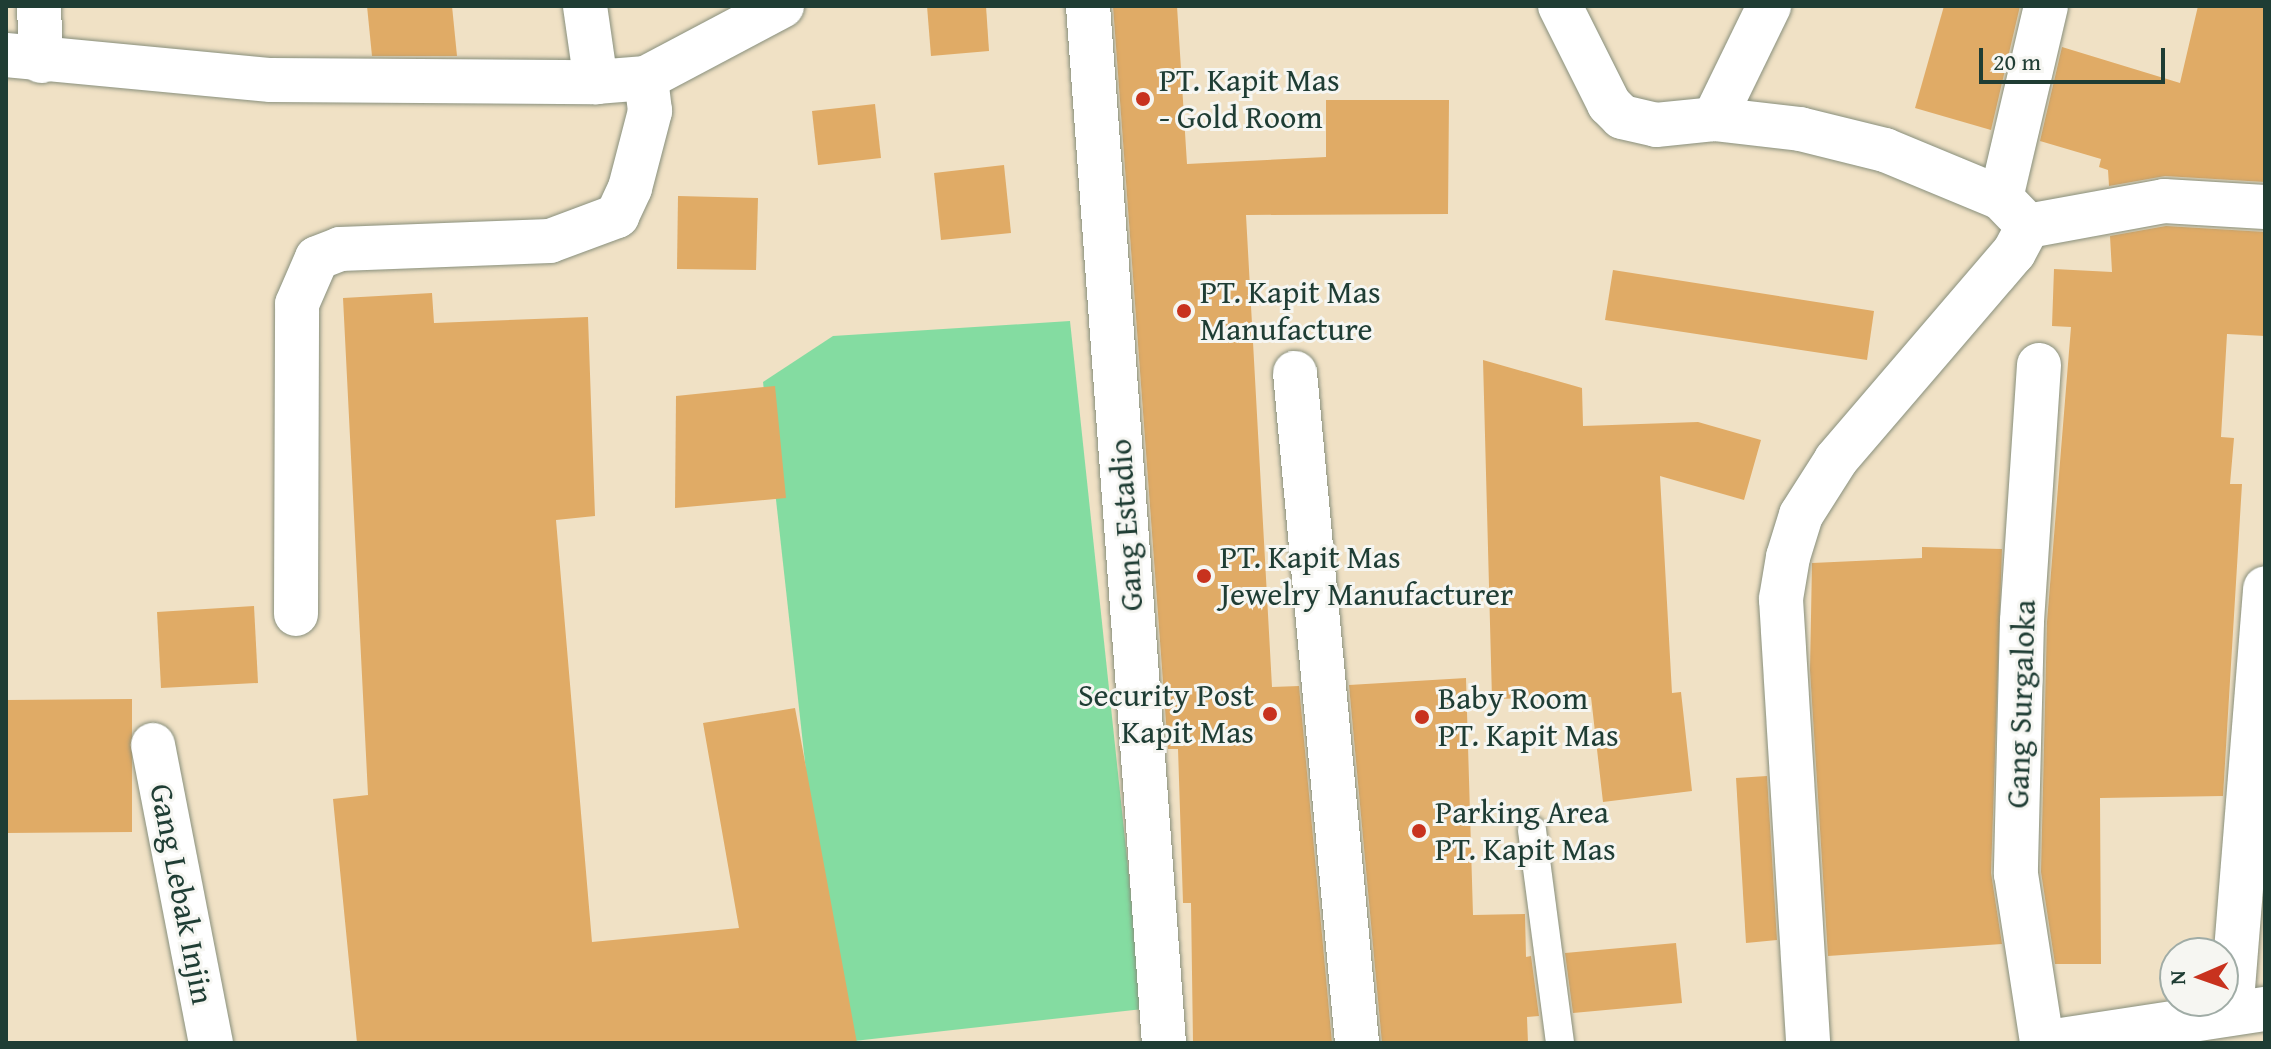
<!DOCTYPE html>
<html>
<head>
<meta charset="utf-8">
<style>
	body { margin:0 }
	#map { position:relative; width:2271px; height:1049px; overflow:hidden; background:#f0e1c5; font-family:"Gentium Book Plus",serif }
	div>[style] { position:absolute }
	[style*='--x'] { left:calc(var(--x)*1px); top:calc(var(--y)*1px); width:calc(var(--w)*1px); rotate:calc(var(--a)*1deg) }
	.green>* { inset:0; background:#84dca1 }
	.building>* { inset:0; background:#e0ab66 }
	.roads { filter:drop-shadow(0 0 2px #888f7c) drop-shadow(0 0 2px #888f7c) }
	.service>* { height:28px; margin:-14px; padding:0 14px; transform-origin:14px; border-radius:14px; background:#fff }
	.minor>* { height:44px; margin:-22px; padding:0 22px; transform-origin:22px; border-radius:22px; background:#fff }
	.secondary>* { height:44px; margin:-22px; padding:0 22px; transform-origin:22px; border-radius:22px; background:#fff }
	.dots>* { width:22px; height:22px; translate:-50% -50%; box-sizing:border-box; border:4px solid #f6f6f2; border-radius:50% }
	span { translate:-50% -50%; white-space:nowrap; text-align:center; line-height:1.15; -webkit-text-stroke:6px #f6f6f2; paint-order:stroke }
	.poi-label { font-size:32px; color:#1f3d34 }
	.left { translate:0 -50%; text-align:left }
	.right { translate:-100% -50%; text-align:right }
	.street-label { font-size:32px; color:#1f3d34 }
	.frame { position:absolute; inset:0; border:8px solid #1f3d34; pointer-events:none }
	.north { position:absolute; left:2159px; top:937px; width:80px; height:80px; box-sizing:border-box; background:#f6f6f2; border:2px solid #a0aca6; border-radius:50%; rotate:268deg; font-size:22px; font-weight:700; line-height:32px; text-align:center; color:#1f3d34 }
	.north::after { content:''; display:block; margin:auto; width:28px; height:36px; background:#c8321e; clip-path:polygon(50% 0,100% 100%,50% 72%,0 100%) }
	.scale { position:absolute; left:1979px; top:48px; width:186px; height:36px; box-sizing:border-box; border:4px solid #1f3d34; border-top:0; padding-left:10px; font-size:24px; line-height:28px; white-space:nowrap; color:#1f3d34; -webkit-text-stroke:6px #f6f6f2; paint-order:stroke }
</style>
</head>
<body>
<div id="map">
	<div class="green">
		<div style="clip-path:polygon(1070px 321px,1143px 1009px,836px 1043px,763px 382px,833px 336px)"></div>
	</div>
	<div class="building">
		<div style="clip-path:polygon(367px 6px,452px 6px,457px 56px,372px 56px)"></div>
		<div style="clip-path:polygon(927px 6px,986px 6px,989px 51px,931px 56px)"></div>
		<div style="clip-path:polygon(1113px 6px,1177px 6px,1187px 164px,1326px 157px,1326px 100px,1449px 100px,1448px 214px,1246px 215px,1272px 687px,1299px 686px,1332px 1043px,1193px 1043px,1191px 903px,1183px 903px,1178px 749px,1168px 749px)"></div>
		<div style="clip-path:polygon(1944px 6px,2020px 6px,1991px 130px,1915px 108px)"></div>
		<div style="clip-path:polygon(2198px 6px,2265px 6px,2265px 182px,2165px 176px,2109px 186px,2108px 170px,2099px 167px,2101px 159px,2040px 141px,2062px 47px,2180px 83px)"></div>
		<div style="clip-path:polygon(875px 104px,881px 158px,818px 165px,812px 111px)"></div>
		<div style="clip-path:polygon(1004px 165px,1011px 233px,941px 240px,934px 173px)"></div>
		<div style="clip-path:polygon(678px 196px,758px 198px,756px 270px,677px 269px)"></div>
		<div style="clip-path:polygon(2166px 226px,2265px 232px,2265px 336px,2227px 334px,2221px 437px,2234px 438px,2230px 484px,2242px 484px,2223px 796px,2100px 798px,2101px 964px,2055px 964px,2041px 872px,2047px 622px,2071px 327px,2052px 326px,2054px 269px,2112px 272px,2110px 236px)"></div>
		<div style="clip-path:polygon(1613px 270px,1874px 311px,1867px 360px,1605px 320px)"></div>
		<div style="clip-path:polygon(432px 293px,434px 323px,588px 317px,595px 516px,556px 520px,592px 942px,739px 928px,703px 723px,795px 708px,857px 1043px,357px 1043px,333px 799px,368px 795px,343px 298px)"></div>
		<div style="clip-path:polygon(1483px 360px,1582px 388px,1583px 426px,1698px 422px,1761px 440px,1744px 500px,1660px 476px,1672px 693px,1681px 692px,1692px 791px,1603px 802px,1591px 697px,1492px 699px)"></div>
		<div style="clip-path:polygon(775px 386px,786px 498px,675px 508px,676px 396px)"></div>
		<div style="clip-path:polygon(1922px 547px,2002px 549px,1991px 873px,2002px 944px,1828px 956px,1810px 670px,1812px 563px,1922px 558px)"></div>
		<div style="clip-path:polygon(254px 606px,258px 683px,161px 688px,157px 612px)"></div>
		<div style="clip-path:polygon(1466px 678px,1473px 915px,1525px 914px,1526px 957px,1531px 956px,1539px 1016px,1527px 1017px,1528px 1043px,1382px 1043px,1349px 685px)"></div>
		<div style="clip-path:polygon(132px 699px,132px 832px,6px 833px,6px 700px)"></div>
		<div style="clip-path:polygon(1767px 776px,1777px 940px,1746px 943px,1736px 778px)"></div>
		<div style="clip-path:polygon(1676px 943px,1682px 1003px,1573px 1013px,1565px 953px)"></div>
	</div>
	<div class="roads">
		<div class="service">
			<div style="--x:1532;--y:830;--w:215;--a:82.5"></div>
		</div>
		<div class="minor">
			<div style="--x:39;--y:6;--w:55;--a:87.9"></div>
			<div style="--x:585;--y:6;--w:77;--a:81.8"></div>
			<div style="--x:1088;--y:6;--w:1040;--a:85.81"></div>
			<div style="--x:1560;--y:6;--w:110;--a:63.4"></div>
			<div style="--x:1609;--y:104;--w:18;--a:45"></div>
			<div style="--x:1622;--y:117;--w:35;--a:13"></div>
			<div style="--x:1656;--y:125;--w:58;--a:-5.9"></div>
			<div style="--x:1714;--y:119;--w:87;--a:6.6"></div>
			<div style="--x:1800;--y:129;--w:88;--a:13.9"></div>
			<div style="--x:1885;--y:150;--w:126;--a:22.5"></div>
			<div style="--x:2001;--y:198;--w:39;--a:46"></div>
			<div style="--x:2028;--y:226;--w:30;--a:118"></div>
			<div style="--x:2014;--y:252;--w:274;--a:130.6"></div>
			<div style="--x:1836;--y:460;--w:65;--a:122.5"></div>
			<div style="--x:1801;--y:515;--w:44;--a:107.2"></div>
			<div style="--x:1788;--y:557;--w:43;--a:99.5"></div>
			<div style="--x:1781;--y:599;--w:445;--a:86.5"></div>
			<div style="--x:6;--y:55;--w:266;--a:5.4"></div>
			<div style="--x:271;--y:80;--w:325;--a:0.4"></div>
			<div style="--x:596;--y:82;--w:50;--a:-4.6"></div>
			<div style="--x:646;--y:78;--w:154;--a:-27.9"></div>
			<div style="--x:1714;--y:119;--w:126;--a:-64"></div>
			<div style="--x:2001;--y:198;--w:197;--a:-76.8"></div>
			<div style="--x:2028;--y:226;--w:138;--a:-10.4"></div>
			<div style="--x:2164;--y:201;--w:101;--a:3.4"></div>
			<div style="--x:2039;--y:365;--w:257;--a:93.8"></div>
			<div style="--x:2022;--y:621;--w:253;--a:91.4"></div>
			<div style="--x:2016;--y:874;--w:169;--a:81.2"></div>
			<div style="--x:1295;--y:373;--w:673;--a:84.71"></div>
			<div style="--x:296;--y:614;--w:310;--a:-89.8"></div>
			<div style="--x:297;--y:304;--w:50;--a:-66.5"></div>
			<div style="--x:317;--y:258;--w:25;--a:-21"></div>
			<div style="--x:340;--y:249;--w:210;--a:-2.2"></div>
			<div style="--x:550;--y:241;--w:72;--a:-20.5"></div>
			<div style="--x:617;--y:216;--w:31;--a:-65"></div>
			<div style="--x:630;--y:188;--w:80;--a:-75.4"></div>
			<div style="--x:650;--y:111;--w:33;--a:-97"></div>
			<div style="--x:153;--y:745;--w:304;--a:79"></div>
			<div style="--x:2231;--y:1013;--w:426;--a:-85.4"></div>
		</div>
		<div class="secondary">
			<div style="--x:2042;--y:1043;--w:226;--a:-8.7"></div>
		</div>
	</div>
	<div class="dots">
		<div style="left:1143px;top:99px;background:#c8321e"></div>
		<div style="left:1184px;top:311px;background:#c8321e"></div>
		<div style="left:1204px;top:576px;background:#c8321e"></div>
		<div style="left:1270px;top:714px;background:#c8321e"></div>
		<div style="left:1422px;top:717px;background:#c8321e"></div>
		<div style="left:1419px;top:831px;background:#c8321e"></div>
	</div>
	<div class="poi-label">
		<span class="left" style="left:1159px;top:99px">PT. Kapit Mas<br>- Gold Room</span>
		<span class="left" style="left:1200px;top:311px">PT. Kapit Mas<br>Manufacture</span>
		<span class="left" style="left:1220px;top:576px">PT. Kapit Mas<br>Jewelry Manufacturer</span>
		<span class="right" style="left:1254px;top:714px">Security Post<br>Kapit Mas</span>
		<span class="left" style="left:1438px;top:717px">Baby Room<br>PT. Kapit Mas</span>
		<span class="left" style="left:1435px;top:831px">Parking Area<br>PT. Kapit Mas</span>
	</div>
	<div class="street-label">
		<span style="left:1126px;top:525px;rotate:-94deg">Gang Estadio</span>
		<span style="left:2021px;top:704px;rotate:-88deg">Gang Surgaloka</span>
		<span style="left:182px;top:894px;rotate:79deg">Gang Lebak Injin</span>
	</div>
	<div class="frame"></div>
	<div class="north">N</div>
	<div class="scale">20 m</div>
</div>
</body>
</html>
